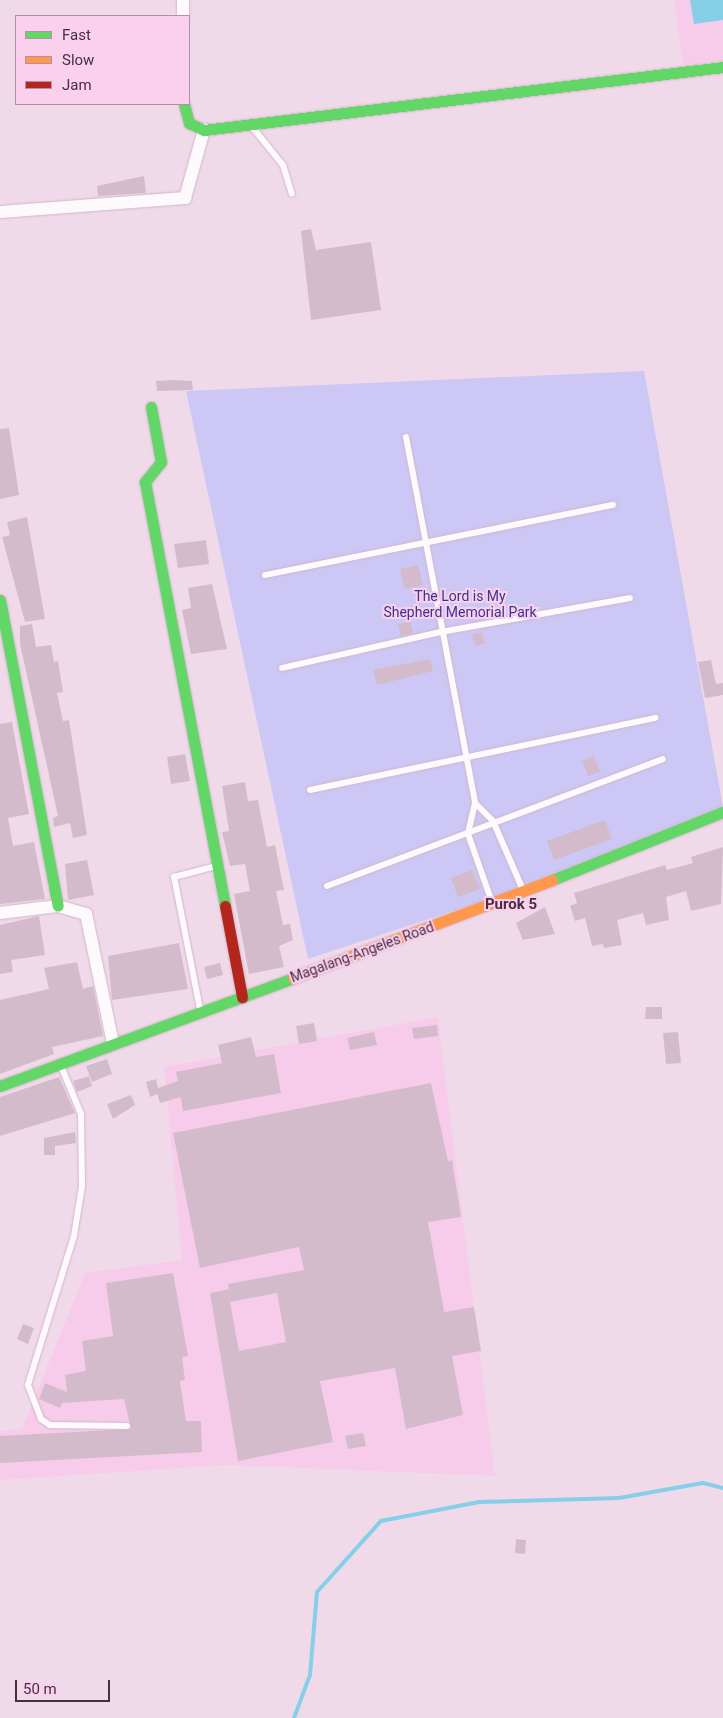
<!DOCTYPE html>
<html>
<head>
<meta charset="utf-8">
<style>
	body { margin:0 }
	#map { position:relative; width:723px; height:1718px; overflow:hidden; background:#f0daea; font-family:Roboto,sans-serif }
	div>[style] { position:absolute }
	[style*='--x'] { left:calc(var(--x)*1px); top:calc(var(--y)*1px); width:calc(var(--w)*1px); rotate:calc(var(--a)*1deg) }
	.built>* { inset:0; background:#f7ccea }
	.green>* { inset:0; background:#ccc7f4 }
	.water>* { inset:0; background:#86cfe8 }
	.stream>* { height:4px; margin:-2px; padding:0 2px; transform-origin:2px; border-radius:2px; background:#86cfe8 }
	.building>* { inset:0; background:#d3bbcc }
	.roads { filter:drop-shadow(0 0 1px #cfb8c8) drop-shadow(0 0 1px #cfb8c8) }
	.lane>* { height:6px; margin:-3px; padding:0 3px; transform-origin:3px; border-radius:3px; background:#fdf9fc }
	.street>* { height:12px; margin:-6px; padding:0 6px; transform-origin:6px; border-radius:6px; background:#fdf9fc }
	.fast>* { height:11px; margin:-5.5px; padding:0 5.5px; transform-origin:5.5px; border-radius:5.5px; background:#63d668 }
	.slow>* { height:11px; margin:-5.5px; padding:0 5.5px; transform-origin:5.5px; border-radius:5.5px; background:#ff974d }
	.jam>* { height:11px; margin:-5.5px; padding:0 5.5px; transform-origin:5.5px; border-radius:5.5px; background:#b3261e }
	span { translate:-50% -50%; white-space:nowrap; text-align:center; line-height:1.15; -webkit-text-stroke:4px #fad0ed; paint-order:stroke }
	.park-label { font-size:14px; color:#37378e }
	.street-label { font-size:14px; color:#492e42 }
	.neighbourhood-label { font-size:15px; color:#492e42; font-weight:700 }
	.legend { position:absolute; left:15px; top:15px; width:175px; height:90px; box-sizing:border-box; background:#fad0ed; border:1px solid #b38fa9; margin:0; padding:6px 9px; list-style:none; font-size:15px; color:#492e42 }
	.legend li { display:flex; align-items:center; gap:10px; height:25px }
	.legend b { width:25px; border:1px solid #b38fa9 }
	.scale { position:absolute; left:15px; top:1680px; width:95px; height:22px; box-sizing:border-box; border:2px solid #492e42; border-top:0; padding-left:6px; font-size:15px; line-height:18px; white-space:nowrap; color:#492e42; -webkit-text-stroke:4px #fad0ed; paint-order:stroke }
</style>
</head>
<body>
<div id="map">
	<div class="built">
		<div style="clip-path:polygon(674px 0,723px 0,723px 61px,683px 65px)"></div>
		<div style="clip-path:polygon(438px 1017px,495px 1476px,227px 1465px,0 1480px,0 1431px,22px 1429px,85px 1273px,182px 1260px,164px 1067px)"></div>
	</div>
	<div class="green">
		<div style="clip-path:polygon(644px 371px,723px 807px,528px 886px,308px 959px,186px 391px)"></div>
	</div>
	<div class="water">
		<div style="clip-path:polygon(690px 0,723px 0,723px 20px,694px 24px)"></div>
	</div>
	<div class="stream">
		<div style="--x:294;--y:1718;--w:46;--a:-69.6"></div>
		<div style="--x:310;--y:1675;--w:83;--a:-85.2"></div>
		<div style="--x:317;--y:1592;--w:96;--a:-48"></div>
		<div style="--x:381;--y:1521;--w:100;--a:-11"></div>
		<div style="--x:479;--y:1502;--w:140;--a:-1.6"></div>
		<div style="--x:619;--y:1498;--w:85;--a:-10.1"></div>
		<div style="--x:703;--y:1483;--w:21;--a:14"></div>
	</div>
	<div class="building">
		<div style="clip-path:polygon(144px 176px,146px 193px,98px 196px,97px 186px)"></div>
		<div style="clip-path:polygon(311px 229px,316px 250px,371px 242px,381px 310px,311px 320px,301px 231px)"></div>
		<div style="clip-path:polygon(172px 380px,192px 381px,193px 390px,157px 391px,156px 381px)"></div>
		<div style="clip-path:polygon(9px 428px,19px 495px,0 499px,0 429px)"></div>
		<div style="clip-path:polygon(27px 517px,45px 619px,25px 622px,2px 537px,10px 535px,7px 522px)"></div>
		<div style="clip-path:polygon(206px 540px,209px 564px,178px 568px,174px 544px)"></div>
		<div style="clip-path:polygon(418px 565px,423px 585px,405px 589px,400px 569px)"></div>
		<div style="clip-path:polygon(212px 584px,227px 649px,191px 654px,182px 610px,191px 608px,188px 588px)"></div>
		<div style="clip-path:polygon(410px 621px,413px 633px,401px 636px,398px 624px)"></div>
		<div style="clip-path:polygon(32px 624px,36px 647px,51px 645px,54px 662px,58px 661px,63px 692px,57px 693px,63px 721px,69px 720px,87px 835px,73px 838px,70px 823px,54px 827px,53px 818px,58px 816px,20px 644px,20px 626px)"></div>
		<div style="clip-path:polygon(482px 632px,485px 644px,475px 646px,472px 635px)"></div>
		<div style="clip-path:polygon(430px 659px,433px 671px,377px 685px,373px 670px)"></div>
		<div style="clip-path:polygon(711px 660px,716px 684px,723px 683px,723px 695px,705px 698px,698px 662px)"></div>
		<div style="clip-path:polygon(12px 722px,29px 814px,8px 818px,13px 846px,34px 842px,45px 899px,0 904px,0 724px)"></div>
		<div style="clip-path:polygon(185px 754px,190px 781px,171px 784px,167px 757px)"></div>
		<div style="clip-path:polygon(594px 756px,600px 772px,588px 776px,582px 761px)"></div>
		<div style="clip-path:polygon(245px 782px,248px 801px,258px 800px,267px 847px,275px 845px,284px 890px,276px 891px,283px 925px,290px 924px,293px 940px,279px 946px,284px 967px,249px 974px,234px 894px,250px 891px,245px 864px,230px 866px,222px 832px,229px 831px,222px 786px)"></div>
		<div style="clip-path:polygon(605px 820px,612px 839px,554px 860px,547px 841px)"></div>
		<div style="clip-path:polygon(723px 847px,721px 904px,691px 911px,686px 891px,666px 897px,669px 920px,646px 925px,643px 913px,617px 920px,622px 945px,604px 948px,603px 944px,592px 946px,585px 918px,575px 921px,570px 906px,577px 903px,574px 893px,665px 865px,667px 870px,693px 863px,691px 857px)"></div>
		<div style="clip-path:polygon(87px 860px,94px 895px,68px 900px,65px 864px)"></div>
		<div style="clip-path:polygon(472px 870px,480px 889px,458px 897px,451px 878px)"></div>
		<div style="clip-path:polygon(545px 907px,555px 934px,523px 940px,516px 923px)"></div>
		<div style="clip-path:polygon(39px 916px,45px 955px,11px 960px,13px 972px,0 974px,0 925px)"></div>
		<div style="clip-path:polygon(179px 943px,188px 989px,112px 1000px,108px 956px)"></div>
		<div style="clip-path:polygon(77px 962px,83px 989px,93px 986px,103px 1036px,52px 1047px,54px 1054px,0 1074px,0 1000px,49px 989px,44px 968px)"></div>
		<div style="clip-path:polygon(220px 963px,223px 975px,207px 979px,204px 967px)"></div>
		<div style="clip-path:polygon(646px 1007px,662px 1007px,662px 1019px,645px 1019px)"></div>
		<div style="clip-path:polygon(314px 1023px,317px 1041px,299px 1044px,296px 1026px)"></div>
		<div style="clip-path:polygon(437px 1025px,438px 1036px,414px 1039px,412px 1028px)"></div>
		<div style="clip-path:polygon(374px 1032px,377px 1045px,350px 1050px,347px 1038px)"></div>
		<div style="clip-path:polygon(678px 1032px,681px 1063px,666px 1064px,663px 1033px)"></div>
		<div style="clip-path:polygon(251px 1037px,256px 1057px,274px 1054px,281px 1093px,183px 1111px,181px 1097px,160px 1103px,157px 1094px,150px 1097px,146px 1082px,156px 1079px,158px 1088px,178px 1081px,176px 1072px,222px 1063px,218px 1045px)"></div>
		<div style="clip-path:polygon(107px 1059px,112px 1074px,92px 1082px,86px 1066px)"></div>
		<div style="clip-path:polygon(89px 1076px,92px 1086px,77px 1092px,73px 1081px)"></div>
		<div style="clip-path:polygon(59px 1077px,75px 1113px,0 1136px,0 1097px)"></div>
		<div style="clip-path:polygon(evenodd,431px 1083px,448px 1161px,452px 1160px,461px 1217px,428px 1222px,443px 1305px,444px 1312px,474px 1307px,481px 1351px,452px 1356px,463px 1415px,406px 1429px,395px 1368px,320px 1381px,333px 1442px,238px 1461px,210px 1293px,229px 1289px,228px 1284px,304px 1270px,299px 1247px,200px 1268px,173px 1133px,431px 1083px,277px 1293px,286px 1342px,239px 1351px,230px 1302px,277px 1293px)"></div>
		<div style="clip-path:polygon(131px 1095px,135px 1105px,113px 1119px,107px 1104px)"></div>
		<div style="clip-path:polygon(75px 1132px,76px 1143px,55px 1146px,55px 1155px,44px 1155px,44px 1138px)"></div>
		<div style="clip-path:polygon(173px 1273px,188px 1356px,182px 1357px,185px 1380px,180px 1381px,186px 1421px,201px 1421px,202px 1452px,0 1463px,0 1436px,131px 1429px,124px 1399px,62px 1403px,60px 1408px,39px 1399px,45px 1383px,67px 1392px,65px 1375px,86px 1371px,82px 1341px,113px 1336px,106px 1283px)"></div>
		<div style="clip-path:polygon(23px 1324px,34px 1328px,28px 1344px,17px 1339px)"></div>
		<div style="clip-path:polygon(363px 1433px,366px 1446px,348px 1449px,345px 1436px)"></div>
		<div style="clip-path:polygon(516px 1539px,526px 1540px,525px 1554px,515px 1553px)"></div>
	</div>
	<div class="roads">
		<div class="lane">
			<div style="--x:253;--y:128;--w:48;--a:51"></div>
			<div style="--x:283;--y:165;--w:30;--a:73"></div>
			<div style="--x:406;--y:437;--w:372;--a:79.3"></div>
			<div style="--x:475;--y:803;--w:32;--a:103"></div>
			<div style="--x:468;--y:834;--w:72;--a:70.6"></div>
			<div style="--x:265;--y:575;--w:355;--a:-11.4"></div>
			<div style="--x:282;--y:668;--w:163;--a:-12.8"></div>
			<div style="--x:441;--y:632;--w:192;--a:-10.2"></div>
			<div style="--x:310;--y:790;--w:353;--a:-11.8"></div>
			<div style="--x:475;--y:803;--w:25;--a:45"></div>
			<div style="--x:493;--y:821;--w:75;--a:66.5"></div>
			<div style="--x:327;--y:886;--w:359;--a:-20.7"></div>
			<div style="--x:200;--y:1009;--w:135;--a:-101.1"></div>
			<div style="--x:174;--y:877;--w:43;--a:-14.7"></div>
			<div style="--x:61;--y:1066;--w:52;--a:67.4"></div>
			<div style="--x:81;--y:1114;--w:72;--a:89.2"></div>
			<div style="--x:82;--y:1186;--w:51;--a:99.1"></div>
			<div style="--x:74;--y:1236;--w:156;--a:107.2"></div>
			<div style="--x:28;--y:1385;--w:36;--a:69"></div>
			<div style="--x:41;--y:1419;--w:11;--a:34"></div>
			<div style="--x:50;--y:1425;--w:77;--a:0.7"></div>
		</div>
		<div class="street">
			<div style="--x:183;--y:0;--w:16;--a:90"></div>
			<div style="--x:0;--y:212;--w:186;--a:-4.3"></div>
			<div style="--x:185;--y:198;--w:71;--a:-74.4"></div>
			<div style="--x:0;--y:913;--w:58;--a:-6.9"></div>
			<div style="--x:58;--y:906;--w:29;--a:16"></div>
			<div style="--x:86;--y:914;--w:132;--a:78.2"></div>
		</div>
		<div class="fast">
			<div style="--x:184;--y:104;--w:20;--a:75"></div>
			<div style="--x:189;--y:123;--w:17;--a:25"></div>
			<div style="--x:204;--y:130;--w:523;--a:-6.92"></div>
			<div style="--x:151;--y:407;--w:56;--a:79.7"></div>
			<div style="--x:161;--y:462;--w:26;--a:129"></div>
			<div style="--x:145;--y:482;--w:431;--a:79.3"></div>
			<div style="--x:0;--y:600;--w:311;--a:79.3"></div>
			<div style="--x:552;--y:880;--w:184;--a:-21.7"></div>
			<div style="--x:0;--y:1086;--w:312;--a:-20.2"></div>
		</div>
		<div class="slow">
			<div style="--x:293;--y:978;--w:277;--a:-20.7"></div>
		</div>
		<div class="jam">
			<div style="--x:225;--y:906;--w:93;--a:79.4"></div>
		</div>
	</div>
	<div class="park-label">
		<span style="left:460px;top:604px">The Lord is My<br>Shepherd Memorial Park</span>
	</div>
	<div class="street-label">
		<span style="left:362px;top:952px;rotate:-20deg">Magalang-Angeles Road</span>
	</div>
	<div class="neighbourhood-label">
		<span style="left:511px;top:905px">Purok 5</span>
	</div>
	<ul class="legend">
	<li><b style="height:6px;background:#63d668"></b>Fast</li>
	<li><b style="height:6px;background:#ff974d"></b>Slow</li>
	<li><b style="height:6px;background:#b3261e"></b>Jam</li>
	</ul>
	<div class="scale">50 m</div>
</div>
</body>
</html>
